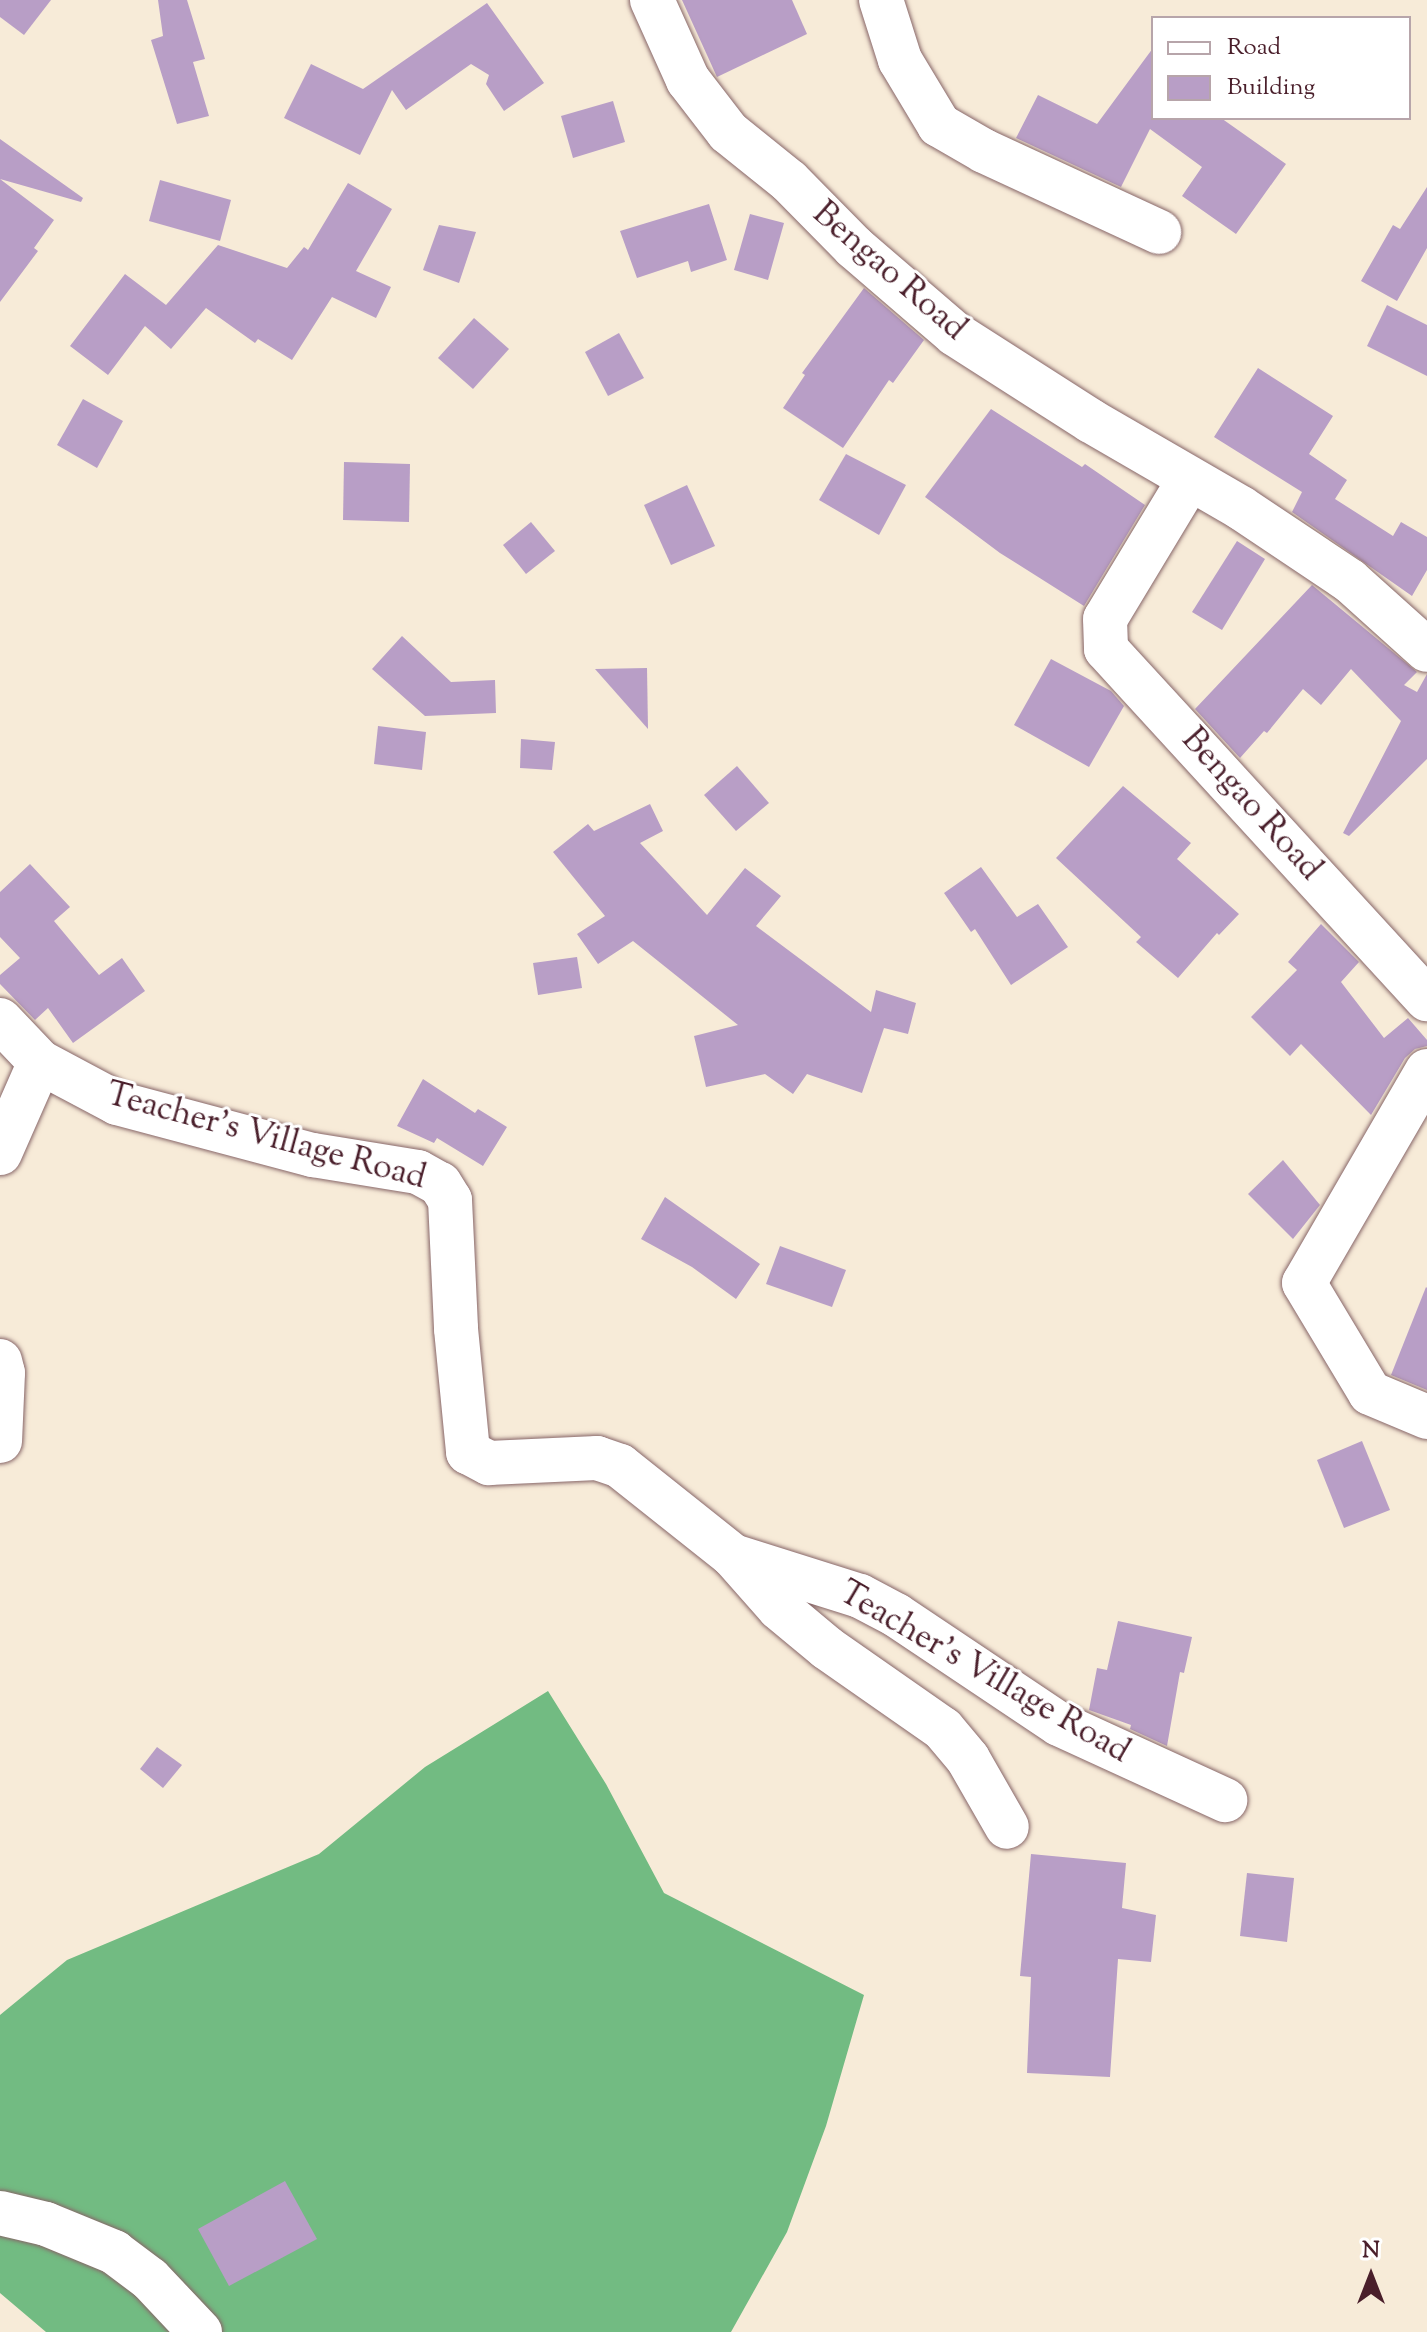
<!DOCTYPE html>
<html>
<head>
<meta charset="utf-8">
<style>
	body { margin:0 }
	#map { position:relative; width:1427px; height:2332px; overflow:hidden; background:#f7ebd8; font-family:"Sorts Mill Goudy",serif }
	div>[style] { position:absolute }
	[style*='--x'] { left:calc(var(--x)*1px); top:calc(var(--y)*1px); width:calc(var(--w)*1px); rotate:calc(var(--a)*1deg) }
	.forest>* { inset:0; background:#72bb82 }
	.building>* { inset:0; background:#b89ec6 }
	.roads { filter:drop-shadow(0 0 2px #876668) drop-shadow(0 0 2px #876668) }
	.minor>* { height:44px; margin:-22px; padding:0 22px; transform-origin:22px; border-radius:22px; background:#fff }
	span { translate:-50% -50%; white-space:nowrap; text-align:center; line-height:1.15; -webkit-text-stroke:6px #fff; paint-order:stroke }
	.street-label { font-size:34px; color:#4a1f2b }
	.legend { position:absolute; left:1151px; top:16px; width:260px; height:104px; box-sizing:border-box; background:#fff; border:2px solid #b7a5aa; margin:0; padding:10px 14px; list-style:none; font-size:24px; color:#4a1f2b }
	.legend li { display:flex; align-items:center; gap:16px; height:40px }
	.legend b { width:40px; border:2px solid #b7a5aa }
	.north { position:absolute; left:1331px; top:2236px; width:80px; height:80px; -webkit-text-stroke:6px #fff; paint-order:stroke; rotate:0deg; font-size:22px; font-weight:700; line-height:32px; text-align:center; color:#4a1f2b }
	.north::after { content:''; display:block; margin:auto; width:28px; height:36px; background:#4a1f2b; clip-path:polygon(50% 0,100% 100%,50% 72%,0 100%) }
</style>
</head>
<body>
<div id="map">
	<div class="forest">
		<div style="clip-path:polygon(548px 1691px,606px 1784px,664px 1893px,864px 1995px,826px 2126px,787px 2232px,731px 2332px,46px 2332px,0 2293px,0 2015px,67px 1960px,319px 1854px,425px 1767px)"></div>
	</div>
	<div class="building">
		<div style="clip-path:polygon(0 0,51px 0,24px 35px,0 17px)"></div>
		<div style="clip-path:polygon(158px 0,187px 0,205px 59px,193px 62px,209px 116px,177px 124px,151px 40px,163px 36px)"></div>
		<div style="clip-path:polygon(682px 0,792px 0,807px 34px,717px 77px)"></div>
		<div style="clip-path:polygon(487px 3px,544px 83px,504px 111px,486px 84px,489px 75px,471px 64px,406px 110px,392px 90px,360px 155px,284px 118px,311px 64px,363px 89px)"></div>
		<div style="clip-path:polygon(1153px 48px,1153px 118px,1221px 118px,1286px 164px,1236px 234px,1182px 196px,1202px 167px,1150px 129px,1121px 187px,1016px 138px,1038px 95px,1097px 124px)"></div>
		<div style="clip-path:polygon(613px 101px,625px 142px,573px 158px,561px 116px)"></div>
		<div style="clip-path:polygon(0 139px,83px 198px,81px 202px,0 179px,54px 220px,34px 248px,38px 251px,0 302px)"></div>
		<div style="clip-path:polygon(160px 180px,231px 200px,220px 241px,149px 221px)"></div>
		<div style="clip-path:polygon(348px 183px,392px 209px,356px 271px,391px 287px,376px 318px,332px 297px,292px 360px,258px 339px,255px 343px,206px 308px,171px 349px,145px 326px,108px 375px,70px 346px,125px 274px,166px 305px,218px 245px,287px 268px,304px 247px,308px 250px)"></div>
		<div style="clip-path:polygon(1427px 187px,1427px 248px,1397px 301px,1361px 281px,1393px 225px,1400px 229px)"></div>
		<div style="clip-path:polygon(709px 204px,727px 260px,691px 272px,688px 261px,637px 278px,620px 231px)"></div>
		<div style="clip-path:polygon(750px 214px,784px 223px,768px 280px,734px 270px)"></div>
		<div style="clip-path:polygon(439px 225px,476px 232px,459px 283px,423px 270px)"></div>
		<div style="clip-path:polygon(864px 288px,924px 340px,893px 383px,889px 380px,843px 448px,783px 408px,805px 375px,802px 373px)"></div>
		<div style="clip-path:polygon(1387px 305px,1427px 325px,1427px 376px,1367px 346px)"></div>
		<div style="clip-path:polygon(474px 318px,509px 349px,473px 389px,438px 358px)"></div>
		<div style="clip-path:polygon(619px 333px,644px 378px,608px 396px,585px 352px)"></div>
		<div style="clip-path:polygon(1258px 368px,1333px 416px,1309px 454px,1347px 480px,1335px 499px,1393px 536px,1401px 522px,1427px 537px,1427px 570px,1412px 596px,1292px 512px,1302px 492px,1214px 437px)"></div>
		<div style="clip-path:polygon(83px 399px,123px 421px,97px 468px,57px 445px)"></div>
		<div style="clip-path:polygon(991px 409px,1082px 467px,1085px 464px,1145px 505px,1084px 606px,1000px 553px,925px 497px)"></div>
		<div style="clip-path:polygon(846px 454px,906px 485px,879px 535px,819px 500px)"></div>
		<div style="clip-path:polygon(344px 462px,410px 464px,409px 522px,343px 520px)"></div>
		<div style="clip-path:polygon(687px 485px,715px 546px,671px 565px,644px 505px)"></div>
		<div style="clip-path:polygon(531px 522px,555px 551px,526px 574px,503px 545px)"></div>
		<div style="clip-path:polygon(1237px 541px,1265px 559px,1222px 630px,1192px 612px)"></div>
		<div style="clip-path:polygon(1312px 585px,1417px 672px,1404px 685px,1417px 692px,1427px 674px,1427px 759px,1349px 836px,1343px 833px,1401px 721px,1351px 669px,1321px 705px,1303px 689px,1267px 733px,1264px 731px,1240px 758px,1195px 709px)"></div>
		<div style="clip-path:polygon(402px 636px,451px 682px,495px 680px,496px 713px,425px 716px,372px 669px)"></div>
		<div style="clip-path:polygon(1051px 659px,1111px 691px,1124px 706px,1089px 767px,1014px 725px)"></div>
		<div style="clip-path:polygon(647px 668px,648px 729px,595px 669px)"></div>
		<div style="clip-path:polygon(378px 726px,426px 732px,422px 770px,374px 764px)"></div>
		<div style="clip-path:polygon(521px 739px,555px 742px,552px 770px,520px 768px)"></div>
		<div style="clip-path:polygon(737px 766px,769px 803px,736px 831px,704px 795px)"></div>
		<div style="clip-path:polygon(1123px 786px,1191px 843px,1177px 859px,1239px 914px,1219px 935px,1217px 933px,1178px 978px,1136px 942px,1141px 937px,1056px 858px)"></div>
		<div style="clip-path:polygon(650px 804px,663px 831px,640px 843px,707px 915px,745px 868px,781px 896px,756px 926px,871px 1012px,876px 990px,916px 1003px,908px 1034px,884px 1028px,862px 1093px,807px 1074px,793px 1094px,765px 1074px,706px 1087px,694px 1036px,738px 1025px,633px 941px,598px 964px,577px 934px,605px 916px,553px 852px,588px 824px,594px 831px)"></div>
		<div style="clip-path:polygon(30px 864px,70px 907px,54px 921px,99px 975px,122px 958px,145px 991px,73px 1043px,48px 1008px,35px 1020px,0 984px,0 975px,20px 958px,0 937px,0 892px)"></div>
		<div style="clip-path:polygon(981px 867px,1017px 917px,1038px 904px,1068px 947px,1011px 985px,975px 929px,971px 932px,944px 893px)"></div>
		<div style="clip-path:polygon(1321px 924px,1359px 962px,1341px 982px,1384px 1038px,1408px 1018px,1427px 1040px,1427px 1046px,1415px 1049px,1405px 1058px,1371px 1115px,1301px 1044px,1290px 1056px,1251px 1017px,1297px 970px,1288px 962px)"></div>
		<div style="clip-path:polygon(577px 957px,582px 988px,538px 995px,533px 963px)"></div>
		<div style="clip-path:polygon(423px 1079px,475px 1113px,478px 1109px,507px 1127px,483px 1166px,437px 1138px,434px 1143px,397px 1126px)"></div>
		<div style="clip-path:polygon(1283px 1160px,1320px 1205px,1293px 1239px,1248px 1194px)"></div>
		<div style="clip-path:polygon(665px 1197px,760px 1264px,736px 1299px,692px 1267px,641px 1239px)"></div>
		<div style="clip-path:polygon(780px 1246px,846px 1270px,832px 1307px,766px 1284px)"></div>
		<div style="clip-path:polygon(1426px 1287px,1427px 1288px,1427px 1390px,1391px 1375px)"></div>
		<div style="clip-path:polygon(1362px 1441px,1390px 1510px,1344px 1528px,1317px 1460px)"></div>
		<div style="clip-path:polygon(1118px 1621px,1192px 1637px,1184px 1673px,1180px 1672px,1167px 1746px,1130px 1729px,1131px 1725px,1089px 1710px,1097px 1668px,1107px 1670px)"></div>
		<div style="clip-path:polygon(157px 1747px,182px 1765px,163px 1788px,140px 1769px)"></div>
		<div style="clip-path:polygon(1031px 1854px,1126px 1863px,1122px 1908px,1156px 1915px,1151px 1962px,1118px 1959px,1110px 2077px,1027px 2073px,1031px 1977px,1020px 1976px)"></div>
		<div style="clip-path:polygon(1247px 1873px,1294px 1878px,1287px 1942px,1240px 1936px)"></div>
		<div style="clip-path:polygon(285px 2181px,317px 2239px,229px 2286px,198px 2229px)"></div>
	</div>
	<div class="roads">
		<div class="minor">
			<div style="--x:652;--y:0;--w:88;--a:65.8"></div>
			<div style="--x:688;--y:80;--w:66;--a:52.4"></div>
			<div style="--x:728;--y:132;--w:78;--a:38.8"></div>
			<div style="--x:789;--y:181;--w:93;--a:45.4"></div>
			<div style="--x:854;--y:247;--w:133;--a:40.7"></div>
			<div style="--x:955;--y:334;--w:161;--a:32.6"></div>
			<div style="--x:1091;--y:421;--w:173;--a:30.1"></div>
			<div style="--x:1241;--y:508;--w:131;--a:33.8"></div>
			<div style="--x:1350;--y:581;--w:103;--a:41.9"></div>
			<div style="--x:881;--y:0;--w:63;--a:72.4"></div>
			<div style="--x:900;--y:60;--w:76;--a:59"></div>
			<div style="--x:939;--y:125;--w:52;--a:30"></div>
			<div style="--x:984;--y:151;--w:193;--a:24.8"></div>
			<div style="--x:1189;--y:480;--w:162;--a:121.1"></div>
			<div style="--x:1105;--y:619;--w:30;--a:88"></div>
			<div style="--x:1106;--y:649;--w:475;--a:47.5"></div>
			<div style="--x:0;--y:1020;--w:58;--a:46.4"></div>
			<div style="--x:40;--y:1062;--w:87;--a:28"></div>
			<div style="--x:117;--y:1103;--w:203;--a:14.9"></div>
			<div style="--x:313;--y:1155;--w:106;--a:9.2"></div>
			<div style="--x:418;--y:1172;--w:25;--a:29"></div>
			<div style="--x:440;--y:1184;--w:19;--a:58"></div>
			<div style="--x:450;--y:1200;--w:129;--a:87.3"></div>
			<div style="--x:456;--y:1329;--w:124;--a:84.4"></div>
			<div style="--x:468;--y:1452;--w:24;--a:28"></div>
			<div style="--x:489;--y:1463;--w:108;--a:-2.7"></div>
			<div style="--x:597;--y:1458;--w:24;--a:19"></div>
			<div style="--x:620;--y:1466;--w:144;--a:38.5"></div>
			<div style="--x:733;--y:1556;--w:133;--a:17.5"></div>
			<div style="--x:860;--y:1596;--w:41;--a:27.8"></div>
			<div style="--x:896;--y:1615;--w:196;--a:33.8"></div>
			<div style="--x:1059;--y:1724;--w:183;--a:24.6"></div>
			<div style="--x:1427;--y:1071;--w:245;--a:120.1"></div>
			<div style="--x:1304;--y:1283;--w:128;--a:59"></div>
			<div style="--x:1370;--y:1393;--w:62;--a:22.8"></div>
			<div style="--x:0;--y:1153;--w:99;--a:-66.3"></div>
			<div style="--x:0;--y:1361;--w:12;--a:76"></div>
			<div style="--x:3;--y:1373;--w:68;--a:92.5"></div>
			<div style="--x:733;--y:1556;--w:69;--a:48.5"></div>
			<div style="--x:779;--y:1608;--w:62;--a:39.8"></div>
			<div style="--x:827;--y:1648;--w:141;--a:34.9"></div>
			<div style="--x:943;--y:1729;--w:39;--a:50"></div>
			<div style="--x:968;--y:1759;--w:78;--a:60.2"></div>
			<div style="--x:0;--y:2213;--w:47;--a:13.4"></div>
			<div style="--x:46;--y:2224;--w:74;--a:22.4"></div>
			<div style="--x:114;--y:2252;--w:45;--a:36.9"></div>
			<div style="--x:150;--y:2279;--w:73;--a:46.7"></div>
		</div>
	</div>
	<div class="street-label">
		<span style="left:889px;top:272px;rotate:41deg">Bengao Road</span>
		<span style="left:1251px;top:805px;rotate:48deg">Bengao Road</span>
		<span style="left:266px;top:1137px;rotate:15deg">Teacher's Village Road</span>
		<span style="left:984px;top:1673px;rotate:30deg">Teacher's Village Road</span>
	</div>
	<ul class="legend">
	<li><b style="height:10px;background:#fff"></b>Road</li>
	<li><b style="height:22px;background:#b89ec6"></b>Building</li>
	</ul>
	<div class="north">N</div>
</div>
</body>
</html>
